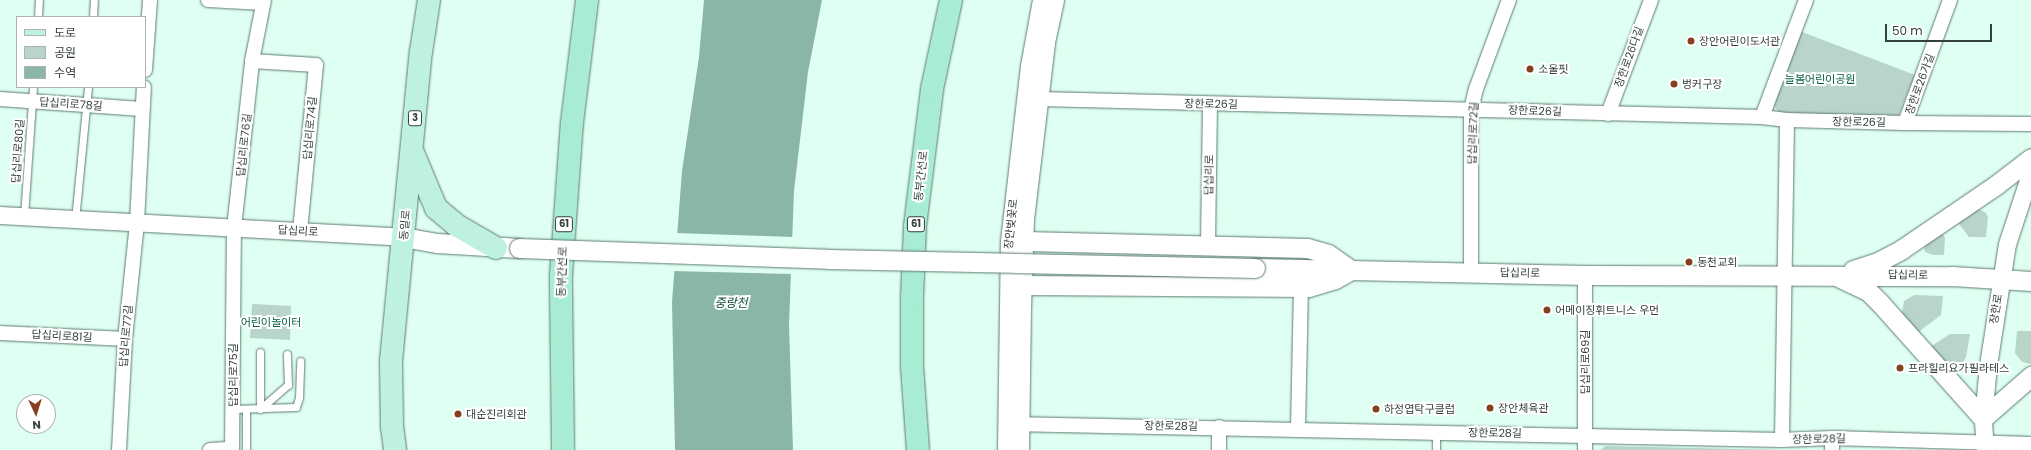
<!DOCTYPE html>
<html>
<head>
<meta charset="utf-8">
<style>
	body { margin:0 }
	#map { position:relative; width:2031px; height:450px; overflow:hidden; background:#dffff2; font-family:Poppins,"Noto Sans KR",sans-serif }
	div>[style] { position:absolute }
	[style*='--x'] { left:calc(var(--x)*1px); top:calc(var(--y)*1px); width:calc(var(--w)*1px); rotate:calc(var(--a)*1deg) }
	.green>* { inset:0; background:#b9d5ca }
	.water>* { inset:0; background:#89b6a5 }
	.pier>* { inset:0; background:#dffff2 }
	.roads { filter:drop-shadow(0 0 1px #5e7b6f) drop-shadow(0 0 1px #5e7b6f) }
	.service>* { height:7px; margin:-3.5px; padding:0 3.5px; transform-origin:3.5px; border-radius:3.5px; background:#fff }
	.minor>* { height:14px; margin:-7px; padding:0 7px; transform-origin:7px; border-radius:7px; background:#fff }
	.tertiary>* { height:17px; margin:-8.5px; padding:0 8.5px; transform-origin:8.5px; border-radius:8.5px; background:#fff }
	.secondary>* { height:19px; margin:-9.5px; padding:0 9.5px; transform-origin:9.5px; border-radius:9.5px; background:#fff }
	.primary>* { height:22px; margin:-11px; padding:0 11px; transform-origin:11px; border-radius:11px; background:#bef1df }
	.trunk>* { height:22px; margin:-11px; padding:0 11px; transform-origin:11px; border-radius:11px; background:#a8ecd4 }
	.bridges { filter:drop-shadow(0 0 1px #5e7b6f) drop-shadow(0 0 1px #5e7b6f) }
	.secondary-bridge>* { height:19px; margin:-9.5px; padding:0 9.5px; transform-origin:9.5px; border-radius:9.5px; background:#fff }
	.dots>* { width:11px; height:11px; translate:-50% -50%; box-sizing:border-box; border:2px solid #fff; border-radius:50% }
	span { translate:-50% -50%; white-space:nowrap; text-align:center; line-height:1.15; -webkit-text-stroke:4px #fff; paint-order:stroke }
	.shield-label span { padding:1px 3px; background:#fff; border:1px solid; border-radius:3px; -webkit-text-stroke-width:0 }
	.shield-label { font-size:10px; color:#33403b; font-weight:700 }
	.poi-label { font-size:11px; color:#33403b }
	.left { translate:0 -50%; text-align:left }
	.street-label { font-size:11px; color:#33403b }
	.park-label { font-size:11px; color:#09614a }
	.water-label { font-size:12px; color:#0d4b39; font-style:italic }
	.legend { position:absolute; left:16px; top:16px; width:130px; height:72px; box-sizing:border-box; background:#fff; border:1px solid #adb3b1; margin:0; padding:5px 7px; list-style:none; font-size:12px; color:#33403b }
	.legend li { display:flex; align-items:center; gap:8px; height:20px }
	.legend b { width:20px; border:1px solid #adb3b1 }
	.north { position:absolute; left:16px; top:394px; width:40px; height:40px; box-sizing:border-box; background:#fff; border:1px solid #adb3b1; border-radius:50%; rotate:176deg; font-size:11px; font-weight:700; line-height:16px; text-align:center; color:#33403b }
	.north::after { content:''; display:block; margin:auto; width:14px; height:18px; background:#873f21; clip-path:polygon(50% 0,100% 100%,50% 72%,0 100%) }
	.scale { position:absolute; left:1885px; top:24px; width:107px; height:18px; box-sizing:border-box; border:2px solid #33403b; border-top:0; padding-left:5px; font-size:12px; line-height:14px; white-space:nowrap; color:#33403b; -webkit-text-stroke:3px #fff; paint-order:stroke }
</style>
</head>
<body>
<div id="map">
	<div class="green">
		<div style="clip-path:polygon(1797px 30px,1915px 75px,1898px 117px,1781px 115px,1770px 101px)"></div>
		<div style="clip-path:polygon(1979px 209px,1986px 213px,1988px 217px,1986px 237px,1969px 237px,1956px 220px,1974px 210px)"></div>
		<div style="clip-path:polygon(1941px 231px,1945px 238px,1944px 255px,1933px 255px,1925px 252px,1924px 249px,1926px 242px)"></div>
		<div style="clip-path:polygon(1914px 295px,1943px 296px,1941px 315px,1917px 333px,1905px 320px,1902px 312px,1904px 301px)"></div>
		<div style="clip-path:polygon(252px 304px,291px 306px,290px 340px,250px 338px)"></div>
		<div style="clip-path:polygon(2017px 331px,2031px 331px,2031px 364px,2022px 362px,2015px 353px)"></div>
		<div style="clip-path:polygon(1950px 334px,1970px 334px,1966px 357px,1963px 362px,1958px 365px,1951px 366px,1946px 363px,1930px 347px)"></div>
		<div style="clip-path:polygon(1606px 446px,1782px 450px,1600px 450px)"></div>
	</div>
	<div class="water">
		<div style="clip-path:polygon(704px 0,822px 0,808px 72px,794px 191px,789px 325px,793px 450px,675px 450px,672px 302px,682px 171px,699px 57px)"></div>
	</div>
	<div class="pier">
		<div style="clip-path:polygon(675px 233px,794px 237px,793px 274px,672px 271px)"></div>
	</div>
	<div class="roads">
		<div class="service">
			<div style="--x:38;--y:17;--w:17;--a:-87"></div>
			<div style="--x:93;--y:17;--w:17;--a:-87"></div>
			<div style="--x:24;--y:216;--w:129;--a:-86"></div>
			<div style="--x:75;--y:220;--w:134;--a:-84.4"></div>
			<div style="--x:260;--y:352;--w:57;--a:90"></div>
			<div style="--x:233;--y:409;--w:63;--a:-1.8"></div>
			<div style="--x:296;--y:407;--w:9;--a:-72"></div>
			<div style="--x:299;--y:398;--w:37;--a:-88"></div>
			<div style="--x:246;--y:409;--w:41;--a:90"></div>
			<div style="--x:260;--y:409;--w:37;--a:-41"></div>
			<div style="--x:288;--y:385;--w:31;--a:-92"></div>
			<div style="--x:1436;--y:450;--w:18;--a:-90"></div>
		</div>
		<div class="minor">
			<div style="--x:208;--y:0;--w:55;--a:3.1"></div>
			<div style="--x:252;--y:61;--w:64;--a:3.6"></div>
			<div style="--x:316;--y:65;--w:168;--a:95.5"></div>
			<div style="--x:145;--y:70;--w:70;--a:-85.9"></div>
			<div style="--x:0;--y:99;--w:142;--a:4"></div>
			<div style="--x:1039;--y:99;--w:723;--a:1.43"></div>
			<div style="--x:1762;--y:117;--w:25;--a:7"></div>
			<div style="--x:1787;--y:120;--w:118;--a:1.5"></div>
			<div style="--x:1905;--y:123;--w:126;--a:0.5"></div>
			<div style="--x:1608;--y:114;--w:122;--a:-69.3"></div>
			<div style="--x:1762;--y:117;--w:125;--a:-69.4"></div>
			<div style="--x:1905;--y:123;--w:131;--a:-69.9"></div>
			<div style="--x:1208;--y:245;--w:141;--a:-89.2"></div>
			<div style="--x:1471;--y:272;--w:162;--a:-90"></div>
			<div style="--x:1471;--y:110;--w:22;--a:-77"></div>
			<div style="--x:1476;--y:89;--w:95;--a:-69.7"></div>
			<div style="--x:0;--y:333;--w:125;--a:2.7"></div>
			<div style="--x:1010;--y:424;--w:772;--a:1.19"></div>
			<div style="--x:1782;--y:440;--w:50;--a:-2.3"></div>
			<div style="--x:1832;--y:438;--w:199;--a:1.7"></div>
			<div style="--x:1219;--y:427;--w:23;--a:90"></div>
			<div style="--x:1298;--y:429;--w:142;--a:-88.8"></div>
			<div style="--x:1832;--y:438;--w:12;--a:90"></div>
			<div style="--x:1782;--y:440;--w:320;--a:-89.1"></div>
			<div style="--x:119;--y:450;--w:111;--a:-86.9"></div>
			<div style="--x:125;--y:339;--w:117;--a:-84.1"></div>
			<div style="--x:137;--y:223;--w:136;--a:-87.1"></div>
			<div style="--x:210;--y:450;--w:22;--a:-3"></div>
			<div style="--x:232;--y:450;--w:222;--a:-89.5"></div>
			<div style="--x:234;--y:228;--w:168;--a:-83.8"></div>
			<div style="--x:252;--y:61;--w:62;--a:-78.9"></div>
			<div style="--x:1585;--y:450;--w:175;--a:-90"></div>
		</div>
		<div class="tertiary">
			<div style="--x:0;--y:215;--w:404;--a:3.1"></div>
			<div style="--x:1006;--y:450;--w:209;--a:-89.2"></div>
			<div style="--x:1009;--y:241;--w:176;--a:-83.5"></div>
			<div style="--x:1029;--y:66;--w:67;--a:-79.7"></div>
			<div style="--x:1020;--y:450;--w:141;--a:-89.2"></div>
			<div style="--x:1022;--y:309;--w:90;--a:-88.1"></div>
			<div style="--x:1025;--y:219;--w:178;--a:-83.2"></div>
			<div style="--x:1046;--y:42;--w:43;--a:-77.9"></div>
			<div style="--x:1985;--y:450;--w:32;--a:-94"></div>
			<div style="--x:1983;--y:418;--w:53;--a:-84.6"></div>
			<div style="--x:1988;--y:365;--w:122;--a:-81.1"></div>
			<div style="--x:2007;--y:244;--w:77;--a:-71.8"></div>
		</div>
		<div class="secondary">
			<div style="--x:403;--y:237;--w:35;--a:10"></div>
			<div style="--x:437;--y:243;--w:82;--a:3.5"></div>
			<div style="--x:1255;--y:268;--w:330;--a:1.2"></div>
			<div style="--x:1585;--y:275;--w:367;--a:0.2"></div>
			<div style="--x:1952;--y:276;--w:79;--a:3.6"></div>
			<div style="--x:1853;--y:270;--w:26;--a:-18"></div>
			<div style="--x:1878;--y:262;--w:27;--a:-28"></div>
			<div style="--x:1902;--y:249;--w:114;--a:-34.2"></div>
			<div style="--x:1996;--y:185;--w:44;--a:-37.6"></div>
			<div style="--x:1840;--y:278;--w:31;--a:25"></div>
			<div style="--x:1868;--y:291;--w:17;--a:45"></div>
			<div style="--x:1880;--y:303;--w:154;--a:48.2"></div>
			<div style="--x:1983;--y:418;--w:64;--a:-41.2"></div>
			<div style="--x:1023;--y:285;--w:286;--a:0.4"></div>
			<div style="--x:1309;--y:287;--w:27;--a:-17"></div>
			<div style="--x:1335;--y:279;--w:18;--a:-29"></div>
			<div style="--x:1351;--y:270;--w:28;--a:-145"></div>
			<div style="--x:1328;--y:254;--w:22;--a:-164"></div>
			<div style="--x:1307;--y:248;--w:282;--a:-178.6"></div>
		</div>
		<div class="primary">
			<div style="--x:413;--y:153;--w:60;--a:67.3"></div>
			<div style="--x:436;--y:208;--w:26;--a:40"></div>
			<div style="--x:456;--y:225;--w:46;--a:29.9"></div>
			<div style="--x:395;--y:450;--w:23;--a:-97"></div>
			<div style="--x:392;--y:427;--w:66;--a:-90.9"></div>
			<div style="--x:391;--y:361;--w:310;--a:-84.5"></div>
			<div style="--x:421;--y:52;--w:53;--a:-81.3"></div>
		</div>
		<div class="trunk">
			<div style="--x:563;--y:450;--w:175;--a:-90.7"></div>
			<div style="--x:561;--y:275;--w:152;--a:-85.9"></div>
			<div style="--x:572;--y:123;--w:124;--a:-83"></div>
			<div style="--x:918;--y:450;--w:83;--a:-94.1"></div>
			<div style="--x:912;--y:367;--w:69;--a:-90"></div>
			<div style="--x:912;--y:298;--w:72;--a:-87.6"></div>
			<div style="--x:915;--y:226;--w:138;--a:-82.9"></div>
			<div style="--x:932;--y:89;--w:91;--a:-77.9"></div>
		</div>
	</div>
	<div class="bridges">
		<div class="secondary-bridge">
			<div style="--x:519;--y:248;--w:309;--a:2"></div>
			<div style="--x:828;--y:259;--w:427;--a:1.2"></div>
		</div>
	</div>
	<div class="dots">
		<div style="left:1691px;top:41px;background:#873f21"></div>
		<div style="left:1530px;top:69px;background:#873f21"></div>
		<div style="left:1674px;top:84px;background:#873f21"></div>
		<div style="left:1689px;top:262px;background:#873f21"></div>
		<div style="left:1547px;top:310px;background:#873f21"></div>
		<div style="left:1900px;top:368px;background:#873f21"></div>
		<div style="left:1490px;top:408px;background:#873f21"></div>
		<div style="left:1376px;top:409px;background:#873f21"></div>
		<div style="left:458px;top:414px;background:#873f21"></div>
	</div>
	<div class="shield-label">
		<span style="left:415px;top:118px">3</span>
		<span style="left:564px;top:224px">61</span>
		<span style="left:916px;top:224px">61</span>
	</div>
	<div class="poi-label">
		<span class="left" style="left:1699px;top:41px">장안어린이도서관</span>
		<span class="left" style="left:1538px;top:69px">소울핏</span>
		<span class="left" style="left:1682px;top:84px">벙커구장</span>
		<span class="left" style="left:1697px;top:262px">동천교회</span>
		<span class="left" style="left:1555px;top:310px">어메이징휘트니스 우먼</span>
		<span class="left" style="left:1908px;top:368px">프라힐리요가필라테스</span>
		<span class="left" style="left:1498px;top:408px">장안체육관</span>
		<span class="left" style="left:1384px;top:409px">하정엽탁구클럽</span>
		<span class="left" style="left:466px;top:414px">대순진리회관</span>
	</div>
	<div class="street-label">
		<span style="left:1629px;top:57px;rotate:-70deg">장한로26다길</span>
		<span style="left:1920px;top:84px;rotate:-70deg">장한로26가길</span>
		<span style="left:71px;top:104px;rotate:4deg">답십리로78길</span>
		<span style="left:1211px;top:104px;rotate:1deg">장한로26길</span>
		<span style="left:1535px;top:111px;rotate:2deg">장한로26길</span>
		<span style="left:1859px;top:122px;rotate:1deg">장한로26길</span>
		<span style="left:310px;top:128px;rotate:-85deg">답십리로74길</span>
		<span style="left:1473px;top:133px;rotate:-88deg">답십리로72길</span>
		<span style="left:244px;top:145px;rotate:-84deg">답십리로76길</span>
		<span style="left:18px;top:151px;rotate:-86deg">답십리로80길</span>
		<span style="left:1209px;top:175px;rotate:-89deg">답십리로</span>
		<span style="left:921px;top:176px;rotate:-84deg">동부간선로</span>
		<span style="left:1011px;top:224px;rotate:-84deg">장안벚꽃로</span>
		<span style="left:405px;top:225px;rotate:-85deg">동일로</span>
		<span style="left:298px;top:231px;rotate:3deg">답십리로</span>
		<span style="left:562px;top:272px;rotate:-88deg">동부간선로</span>
		<span style="left:1520px;top:273px;rotate:1deg">답십리로</span>
		<span style="left:1908px;top:275px;rotate:1deg">답십리로</span>
		<span style="left:1996px;top:309px;rotate:-81deg">장한로</span>
		<span style="left:62px;top:336px;rotate:3deg">답십리로81길</span>
		<span style="left:126px;top:336px;rotate:-85deg">답십리로77길</span>
		<span style="left:1585px;top:362px;rotate:-90deg">답십리로69길</span>
		<span style="left:233px;top:375px;rotate:-90deg">답십리로75길</span>
		<span style="left:1171px;top:426px;rotate:1deg">장한로28길</span>
		<span style="left:1495px;top:433px;rotate:1deg">장한로28길</span>
		<span style="left:1819px;top:439px;rotate:-1deg">장한로28길</span>
	</div>
	<div class="park-label">
		<span style="left:1820px;top:79px">늘봄어린이공원</span>
		<span style="left:271px;top:322px">어린이놀이터</span>
	</div>
	<div class="water-label">
		<span style="left:731px;top:303px">중랑천</span>
	</div>
	<ul class="legend">
	<li><b style="height:5px;background:#bef1df"></b>도로</li>
	<li><b style="height:11px;background:#b9d5ca"></b>공원</li>
	<li><b style="height:11px;background:#89b6a5"></b>수역</li>
	</ul>
	<div class="north">N</div>
	<div class="scale">50 m</div>
</div>
</body>
</html>
